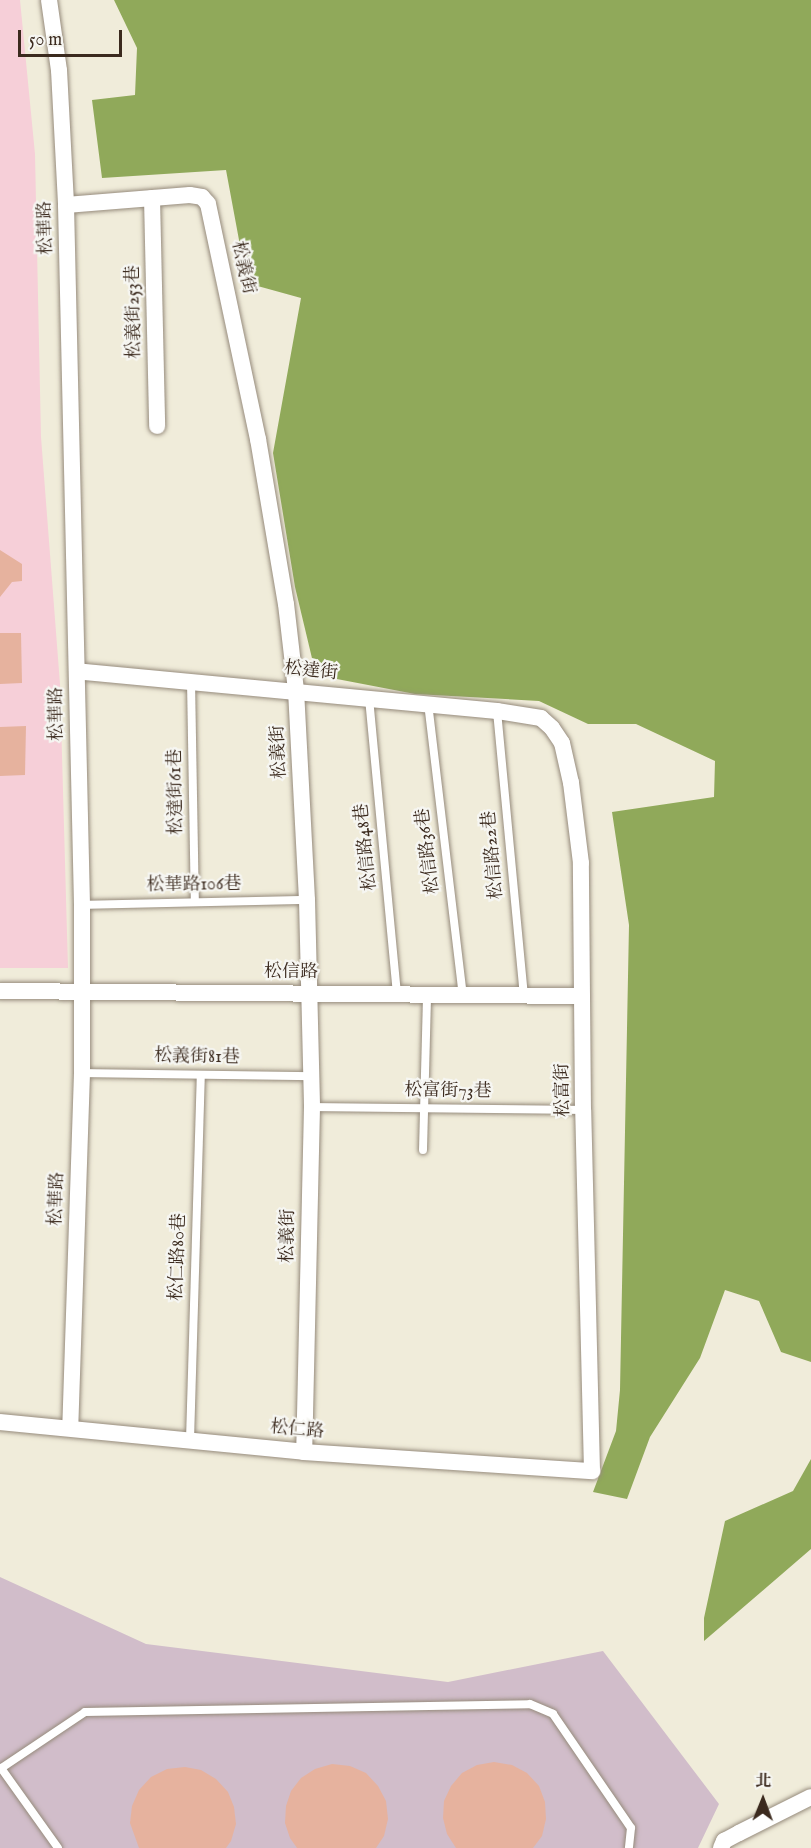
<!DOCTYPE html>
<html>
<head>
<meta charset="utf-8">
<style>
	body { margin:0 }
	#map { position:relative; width:811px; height:1848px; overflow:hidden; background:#f0ecda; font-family:"IM FELL English","Noto Serif TC",serif }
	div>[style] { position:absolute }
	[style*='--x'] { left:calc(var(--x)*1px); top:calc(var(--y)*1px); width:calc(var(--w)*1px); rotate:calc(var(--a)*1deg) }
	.built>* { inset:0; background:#f6cfd8 }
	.industrial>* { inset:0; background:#d1bdca }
	.forest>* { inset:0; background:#90a95a }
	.building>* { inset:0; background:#e6b29e }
	.roads { filter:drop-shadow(0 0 2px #968b7c) drop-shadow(0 0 2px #968b7c) }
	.lane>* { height:8px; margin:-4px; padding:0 4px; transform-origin:4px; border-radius:4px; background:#fff }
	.street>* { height:16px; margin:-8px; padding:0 8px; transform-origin:8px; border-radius:8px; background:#fff }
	span { translate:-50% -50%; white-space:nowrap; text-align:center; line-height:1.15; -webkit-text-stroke:4.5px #f6f6f2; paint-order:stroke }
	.street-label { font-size:18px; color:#3b2a1e }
	.north { position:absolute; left:733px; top:1770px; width:60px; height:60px; -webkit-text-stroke:4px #f6f6f2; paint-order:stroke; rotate:1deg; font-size:16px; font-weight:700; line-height:24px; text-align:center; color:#3b2a1e }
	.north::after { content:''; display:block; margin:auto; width:21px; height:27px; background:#3b2a1e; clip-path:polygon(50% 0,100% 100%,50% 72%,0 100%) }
	.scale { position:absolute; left:18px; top:30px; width:104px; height:27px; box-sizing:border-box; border:3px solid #3b2a1e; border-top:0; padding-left:8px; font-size:18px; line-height:21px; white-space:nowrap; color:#3b2a1e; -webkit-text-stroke:4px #f6f6f2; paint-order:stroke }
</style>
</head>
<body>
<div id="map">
	<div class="built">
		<div style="clip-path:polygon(0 0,20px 0,35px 154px,41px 437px,60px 684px,68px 968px,0 968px)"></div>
	</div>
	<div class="industrial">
		<div style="clip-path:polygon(0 1577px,146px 1644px,448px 1682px,603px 1651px,719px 1804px,698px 1848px,0 1848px)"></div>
	</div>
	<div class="forest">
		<div style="clip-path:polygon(114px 0,811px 0,811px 1362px,781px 1352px,759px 1301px,725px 1290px,700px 1358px,650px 1437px,627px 1499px,593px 1492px,616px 1431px,620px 1390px,629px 925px,612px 812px,714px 797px,715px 761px,636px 724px,588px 724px,539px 701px,415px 694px,316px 675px,295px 587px,273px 453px,301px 298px,247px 283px,226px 170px,102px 178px,92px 100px,135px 95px,137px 48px)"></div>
		<div style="clip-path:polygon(811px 1459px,811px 1549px,704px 1641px,704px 1618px,725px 1521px,793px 1491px)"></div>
	</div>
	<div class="building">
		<div style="clip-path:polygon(0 550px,22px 564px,22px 581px,12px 582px,0 597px)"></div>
		<div style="clip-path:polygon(0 633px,21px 633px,22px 683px,0 684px)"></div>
		<div style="clip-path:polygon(26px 726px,25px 775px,0 776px,0 727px)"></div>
		<div style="clip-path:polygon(494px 1762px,512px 1765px,527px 1773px,539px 1786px,545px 1802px,546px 1819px,542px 1836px,533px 1848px,456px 1848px,447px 1834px,443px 1818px,444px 1801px,451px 1786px,462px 1773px,477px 1765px)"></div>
		<div style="clip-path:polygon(332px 1764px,350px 1766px,366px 1773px,378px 1786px,386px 1801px,388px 1819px,384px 1836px,376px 1848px,297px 1848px,290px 1838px,285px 1823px,286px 1806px,291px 1791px,301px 1778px,315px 1769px)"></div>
		<div style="clip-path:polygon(185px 1767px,201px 1770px,216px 1779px,228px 1792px,234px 1807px,236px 1824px,231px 1841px,226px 1848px,139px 1848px,130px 1823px,132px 1806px,139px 1790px,151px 1777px,167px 1769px)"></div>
	</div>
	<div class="roads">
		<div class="lane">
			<div style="--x:191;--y:681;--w:221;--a:89"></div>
			<div style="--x:369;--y:698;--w:296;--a:84.6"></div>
			<div style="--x:428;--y:703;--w:295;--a:83.2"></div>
			<div style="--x:497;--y:711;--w:285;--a:84.6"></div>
			<div style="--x:82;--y:905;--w:225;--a:-1.3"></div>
			<div style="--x:82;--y:1073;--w:229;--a:0.8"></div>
			<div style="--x:312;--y:1107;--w:271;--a:0.6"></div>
			<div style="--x:423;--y:1150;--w:155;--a:-88.5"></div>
			<div style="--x:190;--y:1440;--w:364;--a:-88.3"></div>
			<div style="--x:1;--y:1768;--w:98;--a:54.5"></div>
			<div style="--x:0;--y:1769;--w:102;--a:-33.8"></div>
			<div style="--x:85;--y:1712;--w:445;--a:-1"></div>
			<div style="--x:530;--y:1704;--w:25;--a:23"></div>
			<div style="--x:553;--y:1714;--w:138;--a:55.6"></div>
			<div style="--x:631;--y:1828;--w:20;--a:96"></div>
		</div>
		<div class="street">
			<div style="--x:49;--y:0;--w:71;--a:81.9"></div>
			<div style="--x:59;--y:70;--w:135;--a:87"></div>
			<div style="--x:66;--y:205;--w:700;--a:88.69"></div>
			<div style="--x:82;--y:905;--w:168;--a:90"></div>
			<div style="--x:82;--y:1073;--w:355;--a:91.9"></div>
			<div style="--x:152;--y:198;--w:228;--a:88.7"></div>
			<div style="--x:66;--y:205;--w:124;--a:-4.6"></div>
			<div style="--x:190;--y:195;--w:12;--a:9"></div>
			<div style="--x:202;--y:197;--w:9;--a:49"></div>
			<div style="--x:208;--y:204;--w:240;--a:78"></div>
			<div style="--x:258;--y:439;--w:167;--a:80.4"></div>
			<div style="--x:286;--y:604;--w:87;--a:83.4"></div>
			<div style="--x:296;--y:690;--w:210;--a:87"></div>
			<div style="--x:307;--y:900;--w:207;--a:88.6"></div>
			<div style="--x:312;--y:1107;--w:345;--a:91.3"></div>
			<div style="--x:0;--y:991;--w:582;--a:0.49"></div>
			<div style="--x:0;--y:1422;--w:305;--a:5.6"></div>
			<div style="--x:304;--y:1452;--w:289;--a:3.8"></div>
			<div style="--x:592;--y:1471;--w:361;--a:-91.4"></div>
			<div style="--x:583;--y:1110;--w:247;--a:-90.5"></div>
			<div style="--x:581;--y:863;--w:81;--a:-97.1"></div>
			<div style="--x:571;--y:783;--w:41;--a:-102.7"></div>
			<div style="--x:562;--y:743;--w:18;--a:-124"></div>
			<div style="--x:552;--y:728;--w:15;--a:-138"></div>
			<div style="--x:541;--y:718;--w:45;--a:-171"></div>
			<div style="--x:497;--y:711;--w:422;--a:-174.6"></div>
			<div style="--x:721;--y:1848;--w:8;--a:-67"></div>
			<div style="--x:724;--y:1841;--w:17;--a:-28"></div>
			<div style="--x:739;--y:1833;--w:80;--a:-26.6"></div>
		</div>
	</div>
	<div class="street-label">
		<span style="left:47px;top:228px;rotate:-92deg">松華路</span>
		<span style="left:242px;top:268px;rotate:77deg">松義街</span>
		<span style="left:135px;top:312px;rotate:-91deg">松義街253巷</span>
		<span style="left:311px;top:672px;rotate:6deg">松達街</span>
		<span style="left:58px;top:714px;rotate:-91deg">松華路</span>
		<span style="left:280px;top:752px;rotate:-93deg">松義街</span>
		<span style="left:177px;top:792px;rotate:-91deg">松達街61巷</span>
		<span style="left:367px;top:847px;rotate:-96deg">松信路48巷</span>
		<span style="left:429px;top:851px;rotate:-97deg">松信路36巷</span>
		<span style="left:494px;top:855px;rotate:-95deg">松信路22巷</span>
		<span style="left:194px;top:886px;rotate:-1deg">松華路106巷</span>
		<span style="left:291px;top:973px">松信路</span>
		<span style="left:197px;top:1058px;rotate:1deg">松義街81巷</span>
		<span style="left:564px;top:1090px;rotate:-91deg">松富街</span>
		<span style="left:448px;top:1092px;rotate:1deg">松富街73巷</span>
		<span style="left:58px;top:1199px;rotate:-88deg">松華路</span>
		<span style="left:289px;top:1236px;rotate:-89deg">松義街</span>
		<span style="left:179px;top:1257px;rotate:-88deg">松仁路80巷</span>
		<span style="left:297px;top:1431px;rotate:5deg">松仁路</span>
	</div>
	<div class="north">北</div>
	<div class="scale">50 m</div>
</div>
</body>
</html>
